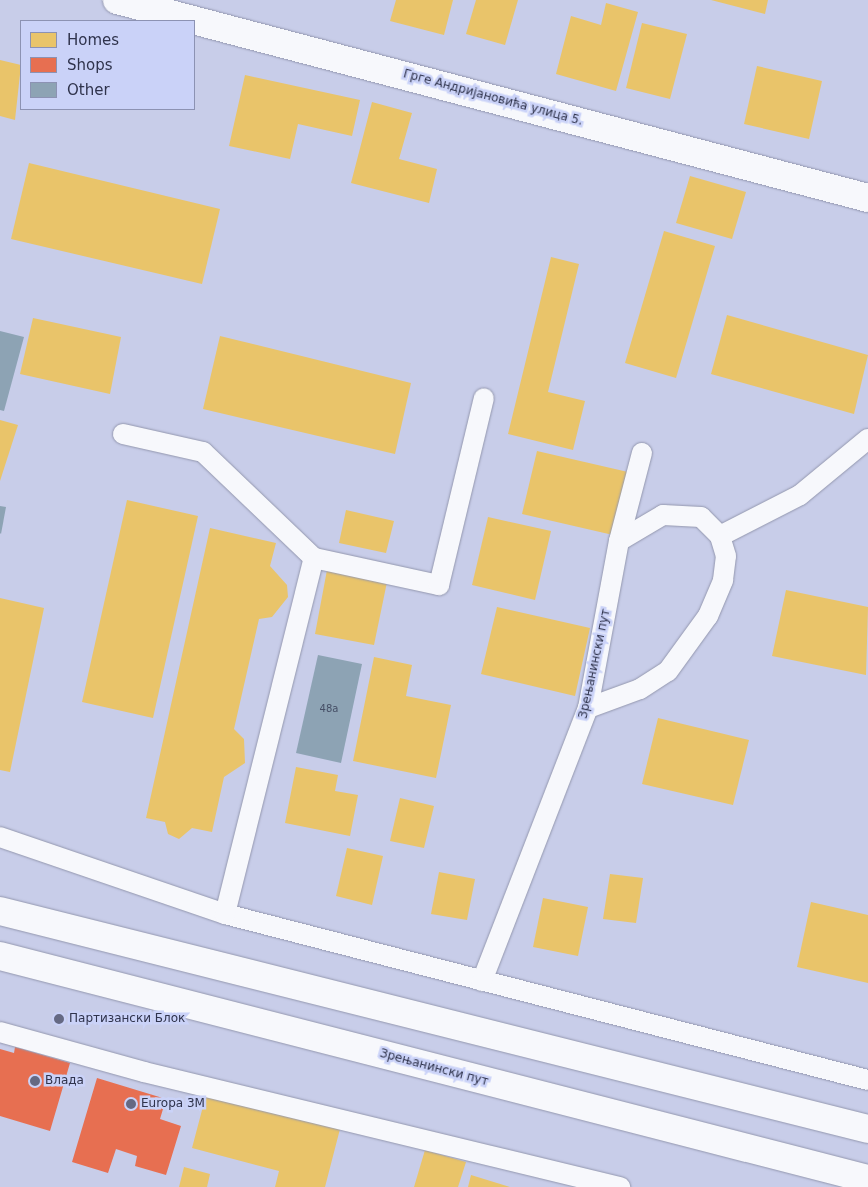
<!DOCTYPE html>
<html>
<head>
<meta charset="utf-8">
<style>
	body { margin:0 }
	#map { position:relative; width:868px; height:1187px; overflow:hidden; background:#c8cde9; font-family:"DejaVu Sans",sans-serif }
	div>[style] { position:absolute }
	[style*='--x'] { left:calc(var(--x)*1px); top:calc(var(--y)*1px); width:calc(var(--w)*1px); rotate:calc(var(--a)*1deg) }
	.homes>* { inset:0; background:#e9c46a }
	.shops>* { inset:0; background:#e76f51 }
	.building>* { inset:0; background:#8da3b4 }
	.roads { filter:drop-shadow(0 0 1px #9397ae) drop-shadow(0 0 1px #9397ae) }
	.service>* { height:20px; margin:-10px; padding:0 10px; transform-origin:10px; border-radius:10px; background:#f7f8fc }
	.minor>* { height:28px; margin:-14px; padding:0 14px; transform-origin:14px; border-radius:14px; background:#f7f8fc }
	.secondary>* { height:28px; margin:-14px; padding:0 14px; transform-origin:14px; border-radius:14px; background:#f7f8fc }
	.dots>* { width:14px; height:14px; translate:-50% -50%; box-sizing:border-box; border:2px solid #cad2f8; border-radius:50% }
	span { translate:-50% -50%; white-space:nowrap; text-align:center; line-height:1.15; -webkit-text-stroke:5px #cad2f8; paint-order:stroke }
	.number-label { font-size:10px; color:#464f66 }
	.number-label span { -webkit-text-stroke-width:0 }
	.street-label { font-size:12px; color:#2f334c }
	.poi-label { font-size:12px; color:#2f334c }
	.left { translate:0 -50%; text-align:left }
	.legend { position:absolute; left:20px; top:20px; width:175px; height:90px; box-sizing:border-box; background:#cad2f8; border:1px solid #8c92b3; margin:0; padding:6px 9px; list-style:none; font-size:15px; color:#2f334c }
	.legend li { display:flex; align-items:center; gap:10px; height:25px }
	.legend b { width:25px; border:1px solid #8c92b3 }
</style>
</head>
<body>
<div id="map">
	<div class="homes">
		<div style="clip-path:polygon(396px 0,453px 0,444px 35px,390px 21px)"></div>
		<div style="clip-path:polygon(476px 0,518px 0,505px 45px,466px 34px)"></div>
		<div style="clip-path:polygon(711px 0,768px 0,765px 14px)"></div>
		<div style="clip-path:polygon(606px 3px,638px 12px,616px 91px,556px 74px,571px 16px,601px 25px)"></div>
		<div style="clip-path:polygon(642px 23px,687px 34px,670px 99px,626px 88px)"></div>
		<div style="clip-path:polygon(0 60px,21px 65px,15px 120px,0 116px)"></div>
		<div style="clip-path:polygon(757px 66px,822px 81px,809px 139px,744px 124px)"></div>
		<div style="clip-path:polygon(245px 75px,360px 100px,352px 136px,298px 124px,290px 159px,229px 146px)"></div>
		<div style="clip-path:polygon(372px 102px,412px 113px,399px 159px,437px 169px,429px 203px,351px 183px)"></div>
		<div style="clip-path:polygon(29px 163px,220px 209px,202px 284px,11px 239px)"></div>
		<div style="clip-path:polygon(690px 176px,746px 192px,732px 239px,676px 223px)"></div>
		<div style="clip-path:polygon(664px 231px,715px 246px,676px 378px,625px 363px)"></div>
		<div style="clip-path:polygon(551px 257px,579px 264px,548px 392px,585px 401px,573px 450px,508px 434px)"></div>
		<div style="clip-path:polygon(727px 315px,868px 355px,854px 414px,711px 374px)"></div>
		<div style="clip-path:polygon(33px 318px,121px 337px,110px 394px,20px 374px)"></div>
		<div style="clip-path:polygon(220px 336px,411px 383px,395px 454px,203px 409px)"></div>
		<div style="clip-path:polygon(0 420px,18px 425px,0 481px)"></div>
		<div style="clip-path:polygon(537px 451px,628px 472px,613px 535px,522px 514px)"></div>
		<div style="clip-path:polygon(127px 500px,198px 516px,153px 718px,82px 702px)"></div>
		<div style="clip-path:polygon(346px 510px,394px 521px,386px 553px,339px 543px)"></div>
		<div style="clip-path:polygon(488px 517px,551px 531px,535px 600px,472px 585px)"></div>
		<div style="clip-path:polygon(210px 528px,276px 543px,270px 566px,287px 585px,288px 597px,272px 617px,259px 619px,234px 729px,244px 739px,245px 763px,224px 777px,212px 832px,192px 828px,179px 839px,168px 834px,165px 822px,146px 818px)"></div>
		<div style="clip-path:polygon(327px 570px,387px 582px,374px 645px,315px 634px)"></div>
		<div style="clip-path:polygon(786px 590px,868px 607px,866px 675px,772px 656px)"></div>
		<div style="clip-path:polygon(0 598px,44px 608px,10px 772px,0 770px)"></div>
		<div style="clip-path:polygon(497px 607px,590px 628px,575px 696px,481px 674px)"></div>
		<div style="clip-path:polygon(374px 657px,412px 665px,406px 696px,451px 705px,436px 778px,353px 761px)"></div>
		<div style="clip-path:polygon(658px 718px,749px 740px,733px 805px,642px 784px)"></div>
		<div style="clip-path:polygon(296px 767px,338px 775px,335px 791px,358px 795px,350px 836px,285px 823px)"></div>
		<div style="clip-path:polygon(400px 798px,434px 806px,424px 848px,390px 841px)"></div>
		<div style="clip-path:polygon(347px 848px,383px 856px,372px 905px,336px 896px)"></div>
		<div style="clip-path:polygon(439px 872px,475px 879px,467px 920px,431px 914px)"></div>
		<div style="clip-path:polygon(610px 874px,643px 878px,636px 923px,603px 919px)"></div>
		<div style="clip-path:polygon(543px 898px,588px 907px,578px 956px,533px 947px)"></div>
		<div style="clip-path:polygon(811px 902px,868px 915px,868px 983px,797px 967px)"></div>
		<div style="clip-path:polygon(206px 1095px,340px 1129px,325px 1187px,275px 1187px,279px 1171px,192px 1148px)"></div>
		<div style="clip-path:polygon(425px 1150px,466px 1162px,458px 1187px,414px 1187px)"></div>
		<div style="clip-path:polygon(184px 1167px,210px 1174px,207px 1187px,179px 1187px)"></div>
		<div style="clip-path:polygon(471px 1175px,510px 1187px,468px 1187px)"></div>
	</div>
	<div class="shops">
		<div style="clip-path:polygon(15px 1047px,70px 1063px,50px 1131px,0 1116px,0 1049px,14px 1053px)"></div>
		<div style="clip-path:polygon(97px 1078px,166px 1099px,160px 1119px,181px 1126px,166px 1175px,135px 1166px,137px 1156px,116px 1149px,108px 1173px,72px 1162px)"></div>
	</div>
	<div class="building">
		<div style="clip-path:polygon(0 331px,24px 337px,4px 411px,0 410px)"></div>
		<div style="clip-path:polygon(0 506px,6px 507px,1px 534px,0 533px)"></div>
		<div style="clip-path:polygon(318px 655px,362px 664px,341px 763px,296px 753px)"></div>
	</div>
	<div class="roads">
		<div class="service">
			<div style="--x:123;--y:434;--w:82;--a:12.7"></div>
			<div style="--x:203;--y:452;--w:153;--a:43.7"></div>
			<div style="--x:314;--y:558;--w:128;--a:12.2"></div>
			<div style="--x:439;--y:585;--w:192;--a:-76.5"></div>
			<div style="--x:720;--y:536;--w:90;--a:-27.1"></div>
			<div style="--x:800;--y:495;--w:88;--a:-39.5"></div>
			<div style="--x:588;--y:708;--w:55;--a:-20.1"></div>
			<div style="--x:640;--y:689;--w:33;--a:-33"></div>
			<div style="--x:668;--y:671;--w:68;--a:-54"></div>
			<div style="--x:708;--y:616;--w:39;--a:-67"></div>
			<div style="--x:723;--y:580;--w:24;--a:-83"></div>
			<div style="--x:726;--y:556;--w:21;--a:-107"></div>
			<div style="--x:720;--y:536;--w:27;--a:-135"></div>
			<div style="--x:701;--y:517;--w:38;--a:-177"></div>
			<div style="--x:663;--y:515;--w:51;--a:149.4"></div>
			<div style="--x:0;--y:837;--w:238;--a:18.9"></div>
			<div style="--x:225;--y:914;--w:664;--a:14.48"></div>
			<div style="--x:225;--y:914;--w:367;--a:-76"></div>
			<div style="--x:482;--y:981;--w:293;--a:-68.8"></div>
			<div style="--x:588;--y:708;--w:170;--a:-79.5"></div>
			<div style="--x:619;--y:541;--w:91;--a:-75.4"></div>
			<div style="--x:0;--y:1032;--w:149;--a:15.5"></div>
			<div style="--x:144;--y:1072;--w:490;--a:13.6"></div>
		</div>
		<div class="minor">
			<div style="--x:117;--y:0;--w:777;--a:14.77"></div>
		</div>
		<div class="secondary">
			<div style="--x:0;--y:911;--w:895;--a:14.1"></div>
			<div style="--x:0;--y:956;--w:896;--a:14.41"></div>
		</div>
	</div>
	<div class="dots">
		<div style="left:59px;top:1019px;background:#656983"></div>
		<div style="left:35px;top:1081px;background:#656983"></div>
		<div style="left:131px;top:1104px;background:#656983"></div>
	</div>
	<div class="number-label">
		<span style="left:329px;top:709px">48a</span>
	</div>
	<div class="street-label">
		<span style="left:493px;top:98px;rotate:15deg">Грге Андријановића улица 5.</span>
		<span style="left:595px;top:664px;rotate:-78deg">Зрењанински пут</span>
		<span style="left:434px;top:1068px;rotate:15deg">Зрењанински пут</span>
	</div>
	<div class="poi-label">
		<span class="left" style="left:69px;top:1019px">Партизански Блок</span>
		<span class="left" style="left:45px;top:1081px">Влада</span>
		<span class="left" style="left:141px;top:1104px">Europa 3M</span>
	</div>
	<ul class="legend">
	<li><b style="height:14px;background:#e9c46a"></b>Homes</li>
	<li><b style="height:14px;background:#e76f51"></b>Shops</li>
	<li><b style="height:14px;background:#8da3b4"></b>Other</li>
	</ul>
</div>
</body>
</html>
